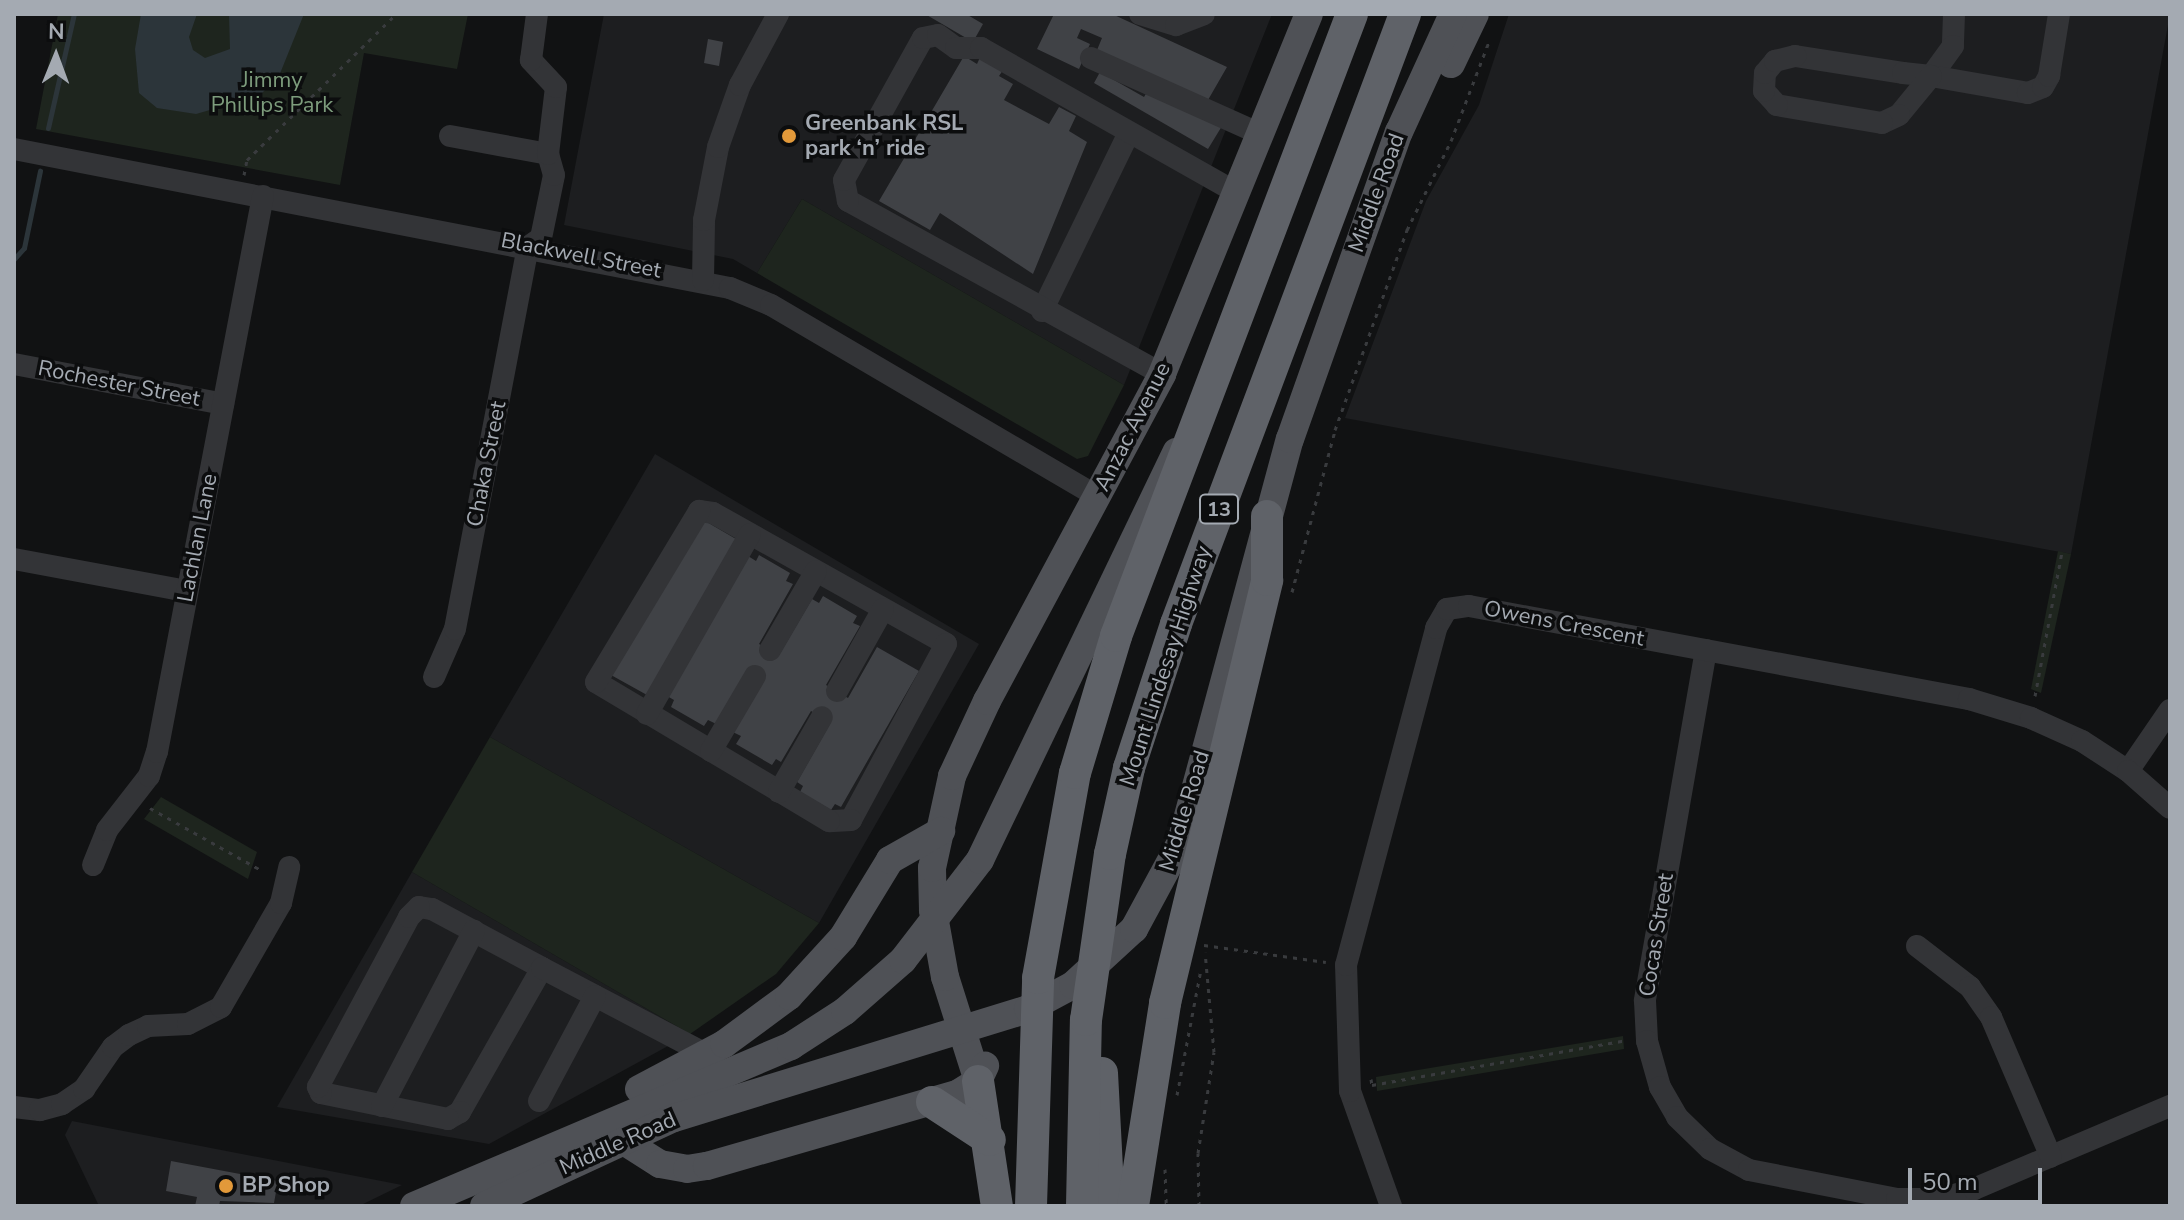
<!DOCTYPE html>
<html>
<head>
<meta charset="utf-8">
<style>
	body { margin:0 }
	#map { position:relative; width:2184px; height:1220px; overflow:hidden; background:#111213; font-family:"Nunito Sans",sans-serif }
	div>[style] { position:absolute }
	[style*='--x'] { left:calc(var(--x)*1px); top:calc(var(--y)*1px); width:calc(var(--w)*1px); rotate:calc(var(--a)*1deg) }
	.built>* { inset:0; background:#1d1e20 }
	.green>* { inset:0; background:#1e251e }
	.water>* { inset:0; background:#2c353a }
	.stream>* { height:5px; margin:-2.5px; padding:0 2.5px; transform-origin:2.5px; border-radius:2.5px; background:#2c353a }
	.building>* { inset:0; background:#404246 }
	.path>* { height:3px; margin-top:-1.5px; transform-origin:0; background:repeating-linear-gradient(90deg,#393b3e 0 4px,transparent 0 10px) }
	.minor>* { height:22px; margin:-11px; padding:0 11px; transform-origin:11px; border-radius:11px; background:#333437 }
	.major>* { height:28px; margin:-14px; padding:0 14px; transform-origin:14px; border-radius:14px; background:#4f5156 }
	.highway>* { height:32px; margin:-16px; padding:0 16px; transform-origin:16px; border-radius:16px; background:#5f6268 }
	.dots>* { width:22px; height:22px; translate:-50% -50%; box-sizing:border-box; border:4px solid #0c0d0e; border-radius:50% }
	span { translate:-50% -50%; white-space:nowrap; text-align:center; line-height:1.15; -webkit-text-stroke:7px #0c0d0e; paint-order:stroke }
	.shield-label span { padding:2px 6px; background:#0c0d0e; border:2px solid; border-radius:6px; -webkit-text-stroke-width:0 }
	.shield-label { font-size:20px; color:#a4aab2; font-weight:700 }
	.park-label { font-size:22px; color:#7d9c7c }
	.poi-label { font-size:22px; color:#a4aab2; font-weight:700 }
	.left { translate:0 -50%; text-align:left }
	.street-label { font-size:22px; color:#a4aab2 }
	.frame { position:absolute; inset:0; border:16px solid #a4aab2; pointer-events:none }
	.north { position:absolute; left:16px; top:16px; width:80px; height:80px; -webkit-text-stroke:6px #0c0d0e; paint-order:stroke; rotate:1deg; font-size:22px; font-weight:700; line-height:32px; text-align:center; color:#a4aab2 }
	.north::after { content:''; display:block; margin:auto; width:28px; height:36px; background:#a4aab2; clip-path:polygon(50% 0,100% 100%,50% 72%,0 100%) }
	.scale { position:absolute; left:1908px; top:1168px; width:134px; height:36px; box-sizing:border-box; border:4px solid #a4aab2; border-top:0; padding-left:10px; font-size:24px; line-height:28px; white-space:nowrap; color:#a4aab2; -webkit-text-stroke:6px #0c0d0e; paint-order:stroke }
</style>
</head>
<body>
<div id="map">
	<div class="built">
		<div style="clip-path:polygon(604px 14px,1272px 14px,1124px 385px,802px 199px,757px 273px,733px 259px,564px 225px)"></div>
		<div style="clip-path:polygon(1509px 14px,2170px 14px,2071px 554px,1345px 418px,1426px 201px,1479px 105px)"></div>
		<div style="clip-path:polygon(655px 454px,979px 644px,819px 923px,490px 737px)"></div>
		<div style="clip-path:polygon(412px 872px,690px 1034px,489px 1144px,277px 1107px)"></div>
		<div style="clip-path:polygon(72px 1121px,402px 1185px,359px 1206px,99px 1206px,65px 1135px)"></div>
	</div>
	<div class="green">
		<div style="clip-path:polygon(58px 14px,468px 14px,457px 69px,364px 53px,340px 185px,36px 129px)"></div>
		<div style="clip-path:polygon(802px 199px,1124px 385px,1088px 456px,1077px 459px,757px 273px)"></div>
		<div style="clip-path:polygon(2058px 551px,2071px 554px,2041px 693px,2031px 689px)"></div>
		<div style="clip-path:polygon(490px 737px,819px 923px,776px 974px,690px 1034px,412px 872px)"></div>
		<div style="clip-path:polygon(161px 797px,257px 852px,248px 879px,144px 819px)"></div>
		<div style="clip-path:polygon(1623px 1036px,1624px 1049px,1377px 1091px,1376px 1077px)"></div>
	</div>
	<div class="water">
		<div style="clip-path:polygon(141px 14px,197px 14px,189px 37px,193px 50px,205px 58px,230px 49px,229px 14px,304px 14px,279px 76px,259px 96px,196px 114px,157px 108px,139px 93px,135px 49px)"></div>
	</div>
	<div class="stream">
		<div style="--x:48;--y:128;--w:117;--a:-77.2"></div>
		<div style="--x:14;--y:259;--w:15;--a:-48"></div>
		<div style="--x:24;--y:248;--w:79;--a:-78.3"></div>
	</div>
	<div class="building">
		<div style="clip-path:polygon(925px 14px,966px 14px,983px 24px,973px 42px)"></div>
		<div style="clip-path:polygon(1054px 14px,1112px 14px,1227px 67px,1208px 100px,1097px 50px,1102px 38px,1081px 29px,1077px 38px,1090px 44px,1079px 69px,1037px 49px)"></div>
		<div style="clip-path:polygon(708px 39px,723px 42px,719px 66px,704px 63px)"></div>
		<div style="clip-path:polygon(982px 53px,1005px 67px,999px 76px,1013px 84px,1004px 100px,1049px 124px,1059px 107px,1076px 116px,1069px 131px,1087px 142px,1033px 274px,940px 213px,930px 230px,879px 201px,964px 56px,977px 64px)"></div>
		<div style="clip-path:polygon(1100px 72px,1144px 97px,1147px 92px,1222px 126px,1208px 149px,1094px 83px)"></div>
		<div style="clip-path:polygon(700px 518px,736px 539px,647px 695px,611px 675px)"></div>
		<div style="clip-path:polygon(759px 555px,790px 573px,786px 581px,793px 584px,759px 644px,779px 655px,812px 599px,819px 603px,823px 596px,857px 616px,853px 623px,860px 626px,826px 685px,848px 698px,877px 647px,919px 671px,841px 807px,835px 804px,831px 810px,800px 792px,803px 786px,797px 782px,831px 722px,811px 711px,781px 762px,776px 759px,772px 765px,736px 744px,741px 736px,708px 720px,704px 726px,671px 707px,674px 700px,667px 696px,748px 556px,756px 561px)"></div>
		<div style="clip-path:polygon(171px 1161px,278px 1181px,274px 1203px,220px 1201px,219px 1206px,195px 1206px,197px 1197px,166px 1191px)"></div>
	</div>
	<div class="path">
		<div style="--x:244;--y:175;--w:15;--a:-79"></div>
		<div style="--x:247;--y:160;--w:209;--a:-44.4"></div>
		<div style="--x:1292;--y:592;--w:168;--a:-75.1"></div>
		<div style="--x:1335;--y:430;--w:213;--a:-70.2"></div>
		<div style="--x:1407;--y:230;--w:99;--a:-63.7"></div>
		<div style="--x:1451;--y:141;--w:109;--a:-69.1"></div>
		<div style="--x:2035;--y:696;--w:147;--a:-79.4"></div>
		<div style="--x:150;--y:808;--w:125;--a:29.2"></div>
		<div style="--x:1204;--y:945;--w:123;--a:7.9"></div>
		<div style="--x:1371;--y:1079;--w:6;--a:81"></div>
		<div style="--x:1372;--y:1085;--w:259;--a:-10"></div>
		<div style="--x:1177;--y:1095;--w:128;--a:-79.2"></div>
		<div style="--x:1165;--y:1169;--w:37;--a:88"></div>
		<div style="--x:1199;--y:1206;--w:53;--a:-91.1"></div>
		<div style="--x:1198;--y:1153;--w:102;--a:-81"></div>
		<div style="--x:1214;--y:1052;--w:100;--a:-95.1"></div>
	</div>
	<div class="minor">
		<div style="--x:1140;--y:14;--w:38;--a:17"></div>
		<div style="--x:1176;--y:25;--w:30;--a:-21"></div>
		<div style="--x:1954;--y:14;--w:32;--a:92"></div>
		<div style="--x:1953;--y:46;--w:37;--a:126"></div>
		<div style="--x:1931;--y:76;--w:98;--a:9.9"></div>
		<div style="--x:2028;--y:93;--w:16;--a:-22"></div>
		<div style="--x:2043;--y:87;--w:13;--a:-61"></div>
		<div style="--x:2049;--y:76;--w:63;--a:-80.8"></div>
		<div style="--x:1795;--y:56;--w:109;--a:8.9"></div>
		<div style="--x:1903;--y:73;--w:28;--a:6"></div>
		<div style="--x:1931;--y:76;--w:50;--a:129.4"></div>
		<div style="--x:1899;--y:115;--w:19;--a:155"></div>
		<div style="--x:1882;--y:123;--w:107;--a:-170.3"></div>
		<div style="--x:1777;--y:105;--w:19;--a:-133"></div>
		<div style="--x:1764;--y:91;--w:18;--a:-87"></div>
		<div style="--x:1765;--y:73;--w:16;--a:-50"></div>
		<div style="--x:1775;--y:61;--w:21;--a:-14"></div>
		<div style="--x:1091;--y:58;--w:185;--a:24.2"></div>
		<div style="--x:450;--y:136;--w:100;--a:10.4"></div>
		<div style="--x:14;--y:149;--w:729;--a:10.99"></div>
		<div style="--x:730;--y:288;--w:44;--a:22.5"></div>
		<div style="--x:771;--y:305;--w:379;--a:30.4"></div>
		<div style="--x:703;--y:280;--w:60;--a:-89"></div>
		<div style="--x:704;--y:220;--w:74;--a:-79.1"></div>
		<div style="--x:718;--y:147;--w:66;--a:-70.5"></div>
		<div style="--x:740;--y:85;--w:81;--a:-61.8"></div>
		<div style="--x:1042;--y:311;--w:198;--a:-64"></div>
		<div style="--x:14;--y:364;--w:213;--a:10.8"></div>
		<div style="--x:1162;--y:374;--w:359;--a:-151.1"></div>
		<div style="--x:848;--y:201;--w:21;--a:-101"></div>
		<div style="--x:844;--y:180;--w:162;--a:-60.9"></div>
		<div style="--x:923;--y:38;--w:15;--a:-11"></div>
		<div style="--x:938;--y:35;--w:22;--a:36"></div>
		<div style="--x:956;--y:48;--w:25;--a:0"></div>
		<div style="--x:981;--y:48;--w:293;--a:29.5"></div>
		<div style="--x:699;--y:511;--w:14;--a:8"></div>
		<div style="--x:713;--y:513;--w:267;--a:29.3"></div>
		<div style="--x:946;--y:644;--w:200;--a:118.4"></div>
		<div style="--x:851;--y:820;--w:22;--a:177"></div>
		<div style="--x:829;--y:821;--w:271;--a:-149.2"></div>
		<div style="--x:596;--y:682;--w:200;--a:-58.9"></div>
		<div style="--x:14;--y:559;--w:176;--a:10.5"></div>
		<div style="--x:770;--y:650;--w:91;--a:-59.8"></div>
		<div style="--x:1706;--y:650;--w:356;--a:99.9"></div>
		<div style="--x:1645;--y:1001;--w:40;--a:87.1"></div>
		<div style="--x:1647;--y:1041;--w:48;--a:74.2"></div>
		<div style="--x:1660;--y:1087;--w:34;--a:60"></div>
		<div style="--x:1677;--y:1117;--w:46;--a:44.1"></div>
		<div style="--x:1710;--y:1149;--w:44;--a:28.3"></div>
		<div style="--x:1749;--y:1170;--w:151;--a:11.1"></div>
		<div style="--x:1897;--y:1199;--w:43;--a:0"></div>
		<div style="--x:1940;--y:1199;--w:35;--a:-16"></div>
		<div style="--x:1974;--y:1189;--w:213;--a:-23"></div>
		<div style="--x:434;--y:677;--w:52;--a:-66.4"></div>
		<div style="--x:455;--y:629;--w:389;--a:-79.2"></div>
		<div style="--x:528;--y:247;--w:16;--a:-35"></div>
		<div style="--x:541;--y:238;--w:64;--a:-78.3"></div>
		<div style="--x:554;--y:175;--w:22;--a:-106"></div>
		<div style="--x:548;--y:154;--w:67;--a:-83.2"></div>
		<div style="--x:556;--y:87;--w:37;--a:-133"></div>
		<div style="--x:531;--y:60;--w:46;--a:-82.6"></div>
		<div style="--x:837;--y:691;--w:94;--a:-60.7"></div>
		<div style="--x:647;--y:714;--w:207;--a:-60.2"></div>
		<div style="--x:711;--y:751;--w:87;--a:-59.6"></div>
		<div style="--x:2128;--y:771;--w:74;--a:-55.5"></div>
		<div style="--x:779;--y:792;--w:86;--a:-60.2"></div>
		<div style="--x:93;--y:865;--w:38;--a:-68"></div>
		<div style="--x:107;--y:830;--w:68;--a:-52.1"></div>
		<div style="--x:149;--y:776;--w:25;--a:-72"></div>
		<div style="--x:157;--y:752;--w:566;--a:-79.21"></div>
		<div style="--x:419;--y:907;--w:13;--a:9"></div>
		<div style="--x:432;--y:909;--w:125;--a:28.2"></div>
		<div style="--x:542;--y:968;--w:166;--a:119.7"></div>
		<div style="--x:460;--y:1112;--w:14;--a:150"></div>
		<div style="--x:448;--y:1119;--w:130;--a:-168.4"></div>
		<div style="--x:321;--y:1093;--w:7;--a:-117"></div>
		<div style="--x:318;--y:1087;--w:193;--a:-61.8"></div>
		<div style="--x:409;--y:917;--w:14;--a:-45"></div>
		<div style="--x:1917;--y:946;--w:67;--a:37.7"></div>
		<div style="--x:1970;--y:987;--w:37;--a:55"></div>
		<div style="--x:1991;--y:1017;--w:152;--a:66.8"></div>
		<div style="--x:542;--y:968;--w:185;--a:27.7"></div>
		<div style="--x:539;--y:1101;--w:119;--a:-61.9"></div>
		<div style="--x:382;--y:1106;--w:198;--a:-62.3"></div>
		<div style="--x:14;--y:1107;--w:26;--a:7"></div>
		<div style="--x:40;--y:1110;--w:23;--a:-15"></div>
		<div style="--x:62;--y:1104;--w:27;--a:-34"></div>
		<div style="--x:84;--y:1089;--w:51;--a:-55.4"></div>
		<div style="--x:113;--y:1047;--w:20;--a:-37"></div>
		<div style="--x:129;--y:1035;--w:21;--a:-25"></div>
		<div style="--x:148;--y:1026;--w:40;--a:-2.9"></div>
		<div style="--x:188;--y:1024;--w:37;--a:-27"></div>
		<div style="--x:221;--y:1007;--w:120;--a:-60"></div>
		<div style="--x:281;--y:903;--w:37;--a:-77"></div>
		<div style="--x:1391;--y:1206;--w:122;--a:-109.6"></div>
		<div style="--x:1350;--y:1091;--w:126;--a:-91.8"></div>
		<div style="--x:1346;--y:965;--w:349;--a:-75"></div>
		<div style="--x:1436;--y:628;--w:22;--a:-60"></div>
		<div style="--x:1447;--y:609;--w:22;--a:-8"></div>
		<div style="--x:1469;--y:606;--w:509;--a:10.54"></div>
		<div style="--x:1969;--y:699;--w:65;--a:17"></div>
		<div style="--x:2031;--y:718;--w:56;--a:24.3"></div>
		<div style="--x:2082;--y:741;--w:55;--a:33.1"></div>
		<div style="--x:2128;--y:771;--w:56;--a:41.4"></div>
	</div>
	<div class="major">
		<div style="--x:1451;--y:64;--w:55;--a:-64.4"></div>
		<div style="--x:978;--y:1081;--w:109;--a:-107.6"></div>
		<div style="--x:945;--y:977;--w:68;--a:-100.2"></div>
		<div style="--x:933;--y:910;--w:42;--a:-91.4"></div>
		<div style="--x:932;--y:868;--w:94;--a:-77.7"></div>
		<div style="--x:952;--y:776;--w:83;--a:-65"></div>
		<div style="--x:987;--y:701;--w:371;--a:-61.8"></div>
		<div style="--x:1162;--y:374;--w:389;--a:-67.8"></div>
		<div style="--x:639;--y:1089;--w:96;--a:-27.9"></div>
		<div style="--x:724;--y:1044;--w:81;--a:-36.4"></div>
		<div style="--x:789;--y:996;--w:80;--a:-47.5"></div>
		<div style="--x:843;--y:937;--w:90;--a:-58.6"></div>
		<div style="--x:890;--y:860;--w:59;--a:-29.6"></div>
		<div style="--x:622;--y:1140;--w:45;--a:32.3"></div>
		<div style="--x:660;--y:1164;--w:27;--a:10"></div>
		<div style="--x:687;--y:1169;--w:20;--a:-9"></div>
		<div style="--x:707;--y:1166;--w:260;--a:-16.1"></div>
		<div style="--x:957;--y:1094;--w:25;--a:-32"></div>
		<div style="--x:978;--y:1081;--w:17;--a:-65"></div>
		<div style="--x:414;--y:1206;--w:410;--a:-23"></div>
		<div style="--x:791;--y:1046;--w:64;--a:-32.9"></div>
		<div style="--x:845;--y:1011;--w:77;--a:-41.3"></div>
		<div style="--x:903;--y:960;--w:126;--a:-52.4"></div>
		<div style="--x:980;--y:860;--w:453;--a:-64.3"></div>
		<div style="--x:484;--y:1206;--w:209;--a:-24.9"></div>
		<div style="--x:674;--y:1118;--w:370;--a:-17.1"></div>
		<div style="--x:1028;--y:1009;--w:51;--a:-28.1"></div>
		<div style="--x:1073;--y:985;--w:83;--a:-42.6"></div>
		<div style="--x:1134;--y:929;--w:99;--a:-61.6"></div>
		<div style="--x:1181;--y:842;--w:417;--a:-74.9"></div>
		<div style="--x:1290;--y:439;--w:326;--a:-70.5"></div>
		<div style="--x:1399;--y:132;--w:130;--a:-65.4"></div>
	</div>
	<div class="highway">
		<div style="--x:1102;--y:1073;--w:133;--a:87"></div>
		<div style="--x:978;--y:1081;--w:126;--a:81.4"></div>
		<div style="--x:932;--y:1102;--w:69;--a:33.2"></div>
		<div style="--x:1031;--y:1206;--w:228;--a:-88.2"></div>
		<div style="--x:1038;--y:978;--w:208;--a:-79.8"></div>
		<div style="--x:1075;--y:773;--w:143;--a:-73.3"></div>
		<div style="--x:1116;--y:636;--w:665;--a:-69.22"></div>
		<div style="--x:1082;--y:1206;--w:186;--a:-88.8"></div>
		<div style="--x:1086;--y:1020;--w:168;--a:-81.8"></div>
		<div style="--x:1110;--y:854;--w:88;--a:-77.5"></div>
		<div style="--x:1129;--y:768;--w:151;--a:-71.9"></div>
		<div style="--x:1176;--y:624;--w:652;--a:-69.42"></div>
		<div style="--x:1133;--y:1206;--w:206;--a:-81"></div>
		<div style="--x:1165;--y:1003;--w:435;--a:-76.4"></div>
		<div style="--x:1267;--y:580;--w:64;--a:-90"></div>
	</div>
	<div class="dots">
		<div style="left:789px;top:136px;background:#e2993a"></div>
		<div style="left:226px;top:1186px;background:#e2993a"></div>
	</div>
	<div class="shield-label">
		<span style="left:1219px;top:509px">13</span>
	</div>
	<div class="park-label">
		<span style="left:272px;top:93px">Jimmy<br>Phillips Park</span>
	</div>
	<div class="poi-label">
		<span class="left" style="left:805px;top:136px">Greenbank RSL<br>park ‘n’ ride</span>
		<span class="left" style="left:242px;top:1186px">BP Shop</span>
	</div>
	<div class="street-label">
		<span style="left:1377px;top:193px;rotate:-70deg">Middle Road</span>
		<span style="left:581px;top:256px;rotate:11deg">Blackwell Street</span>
		<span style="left:119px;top:384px;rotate:11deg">Rochester Street</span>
		<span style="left:1133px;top:427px;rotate:-63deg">Anzac Avenue</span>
		<span style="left:487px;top:464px;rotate:-79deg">Chaka Street</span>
		<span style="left:198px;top:538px;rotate:-79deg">Lachlan Lane</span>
		<span style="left:1564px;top:624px;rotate:11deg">Owens Crescent</span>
		<span style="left:1166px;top:666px;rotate:-72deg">Mount Lindesay Highway</span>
		<span style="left:1185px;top:811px;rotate:-73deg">Middle Road</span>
		<span style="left:1657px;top:935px;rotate:-81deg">Cocas Street</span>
		<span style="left:618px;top:1144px;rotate:-24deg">Middle Road</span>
	</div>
	<div class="frame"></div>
	<div class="north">N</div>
	<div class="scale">50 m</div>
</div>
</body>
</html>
